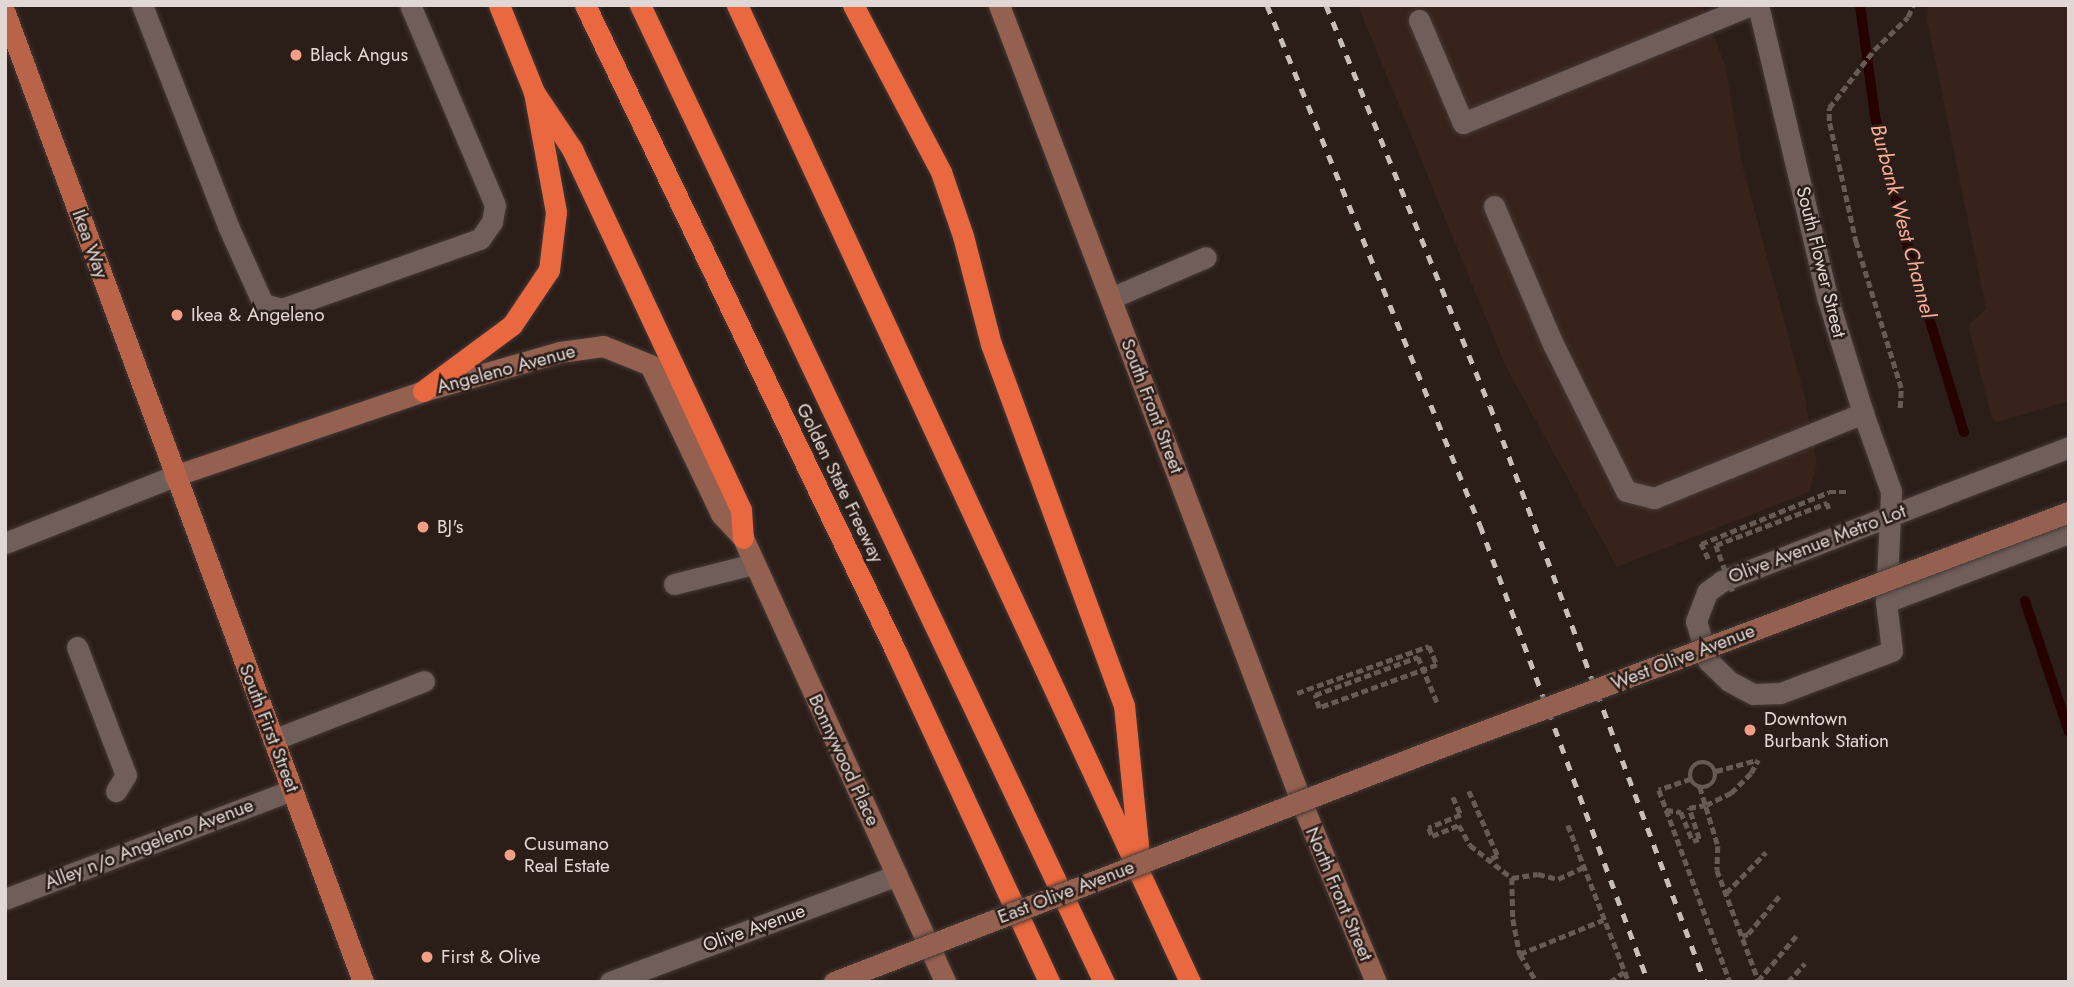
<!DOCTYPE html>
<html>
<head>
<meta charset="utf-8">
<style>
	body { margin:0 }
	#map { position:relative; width:2074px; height:987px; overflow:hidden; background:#2b1d18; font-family:Jost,sans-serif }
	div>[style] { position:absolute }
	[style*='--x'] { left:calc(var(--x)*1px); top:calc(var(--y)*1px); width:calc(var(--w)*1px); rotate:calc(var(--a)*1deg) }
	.built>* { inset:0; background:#37231c }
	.stream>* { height:10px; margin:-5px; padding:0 5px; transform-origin:5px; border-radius:5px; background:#270000 }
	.path>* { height:4.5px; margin-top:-2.25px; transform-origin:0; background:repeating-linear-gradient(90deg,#665a55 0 7px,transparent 0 10.5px) }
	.path>.ring { margin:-2.25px; padding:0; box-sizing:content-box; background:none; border:4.5px solid #665a55; border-radius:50% }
	.roads { filter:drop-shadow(0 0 2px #443936) drop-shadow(0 0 2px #443936) }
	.service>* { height:21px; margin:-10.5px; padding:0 10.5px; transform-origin:10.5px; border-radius:10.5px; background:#6f5e59 }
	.minor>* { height:21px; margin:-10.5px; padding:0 10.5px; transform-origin:10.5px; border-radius:10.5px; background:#6f5e59 }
	.tertiary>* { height:21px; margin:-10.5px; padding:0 10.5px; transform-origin:10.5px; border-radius:10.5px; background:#6f5e59 }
	.secondary>* { height:21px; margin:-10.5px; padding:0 10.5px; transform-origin:10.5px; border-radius:10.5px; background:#946151 }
	.primary>* { height:21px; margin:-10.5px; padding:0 10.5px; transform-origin:10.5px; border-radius:10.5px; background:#b96449 }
	.motorway>* { height:21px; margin:-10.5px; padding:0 10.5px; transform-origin:10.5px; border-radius:10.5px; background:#ea683f }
	.rail>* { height:5px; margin-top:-2.5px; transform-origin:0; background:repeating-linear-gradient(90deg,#c8beba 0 9px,transparent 0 18px) }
	.path-bridge>* { height:4.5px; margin-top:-2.25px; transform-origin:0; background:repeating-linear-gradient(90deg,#665a55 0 7px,transparent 0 10.5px) }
	.bridges { filter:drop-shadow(0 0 2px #443936) drop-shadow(0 0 2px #443936) }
	.secondary-bridge>* { height:21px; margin:-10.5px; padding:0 10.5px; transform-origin:10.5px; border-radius:10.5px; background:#946151 }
	.dots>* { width:19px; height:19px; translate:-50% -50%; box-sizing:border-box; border:4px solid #2b1d18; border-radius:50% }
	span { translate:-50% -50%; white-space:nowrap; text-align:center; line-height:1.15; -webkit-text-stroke:5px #2b1d18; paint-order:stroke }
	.poi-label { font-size:19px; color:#e1d7d4 }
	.left { translate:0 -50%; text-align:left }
	.street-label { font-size:19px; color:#e1d7d4 }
	.water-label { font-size:21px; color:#faae96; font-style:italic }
	.frame { position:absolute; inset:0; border:7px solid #e1d7d4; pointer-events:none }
</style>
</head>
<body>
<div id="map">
	<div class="built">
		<div style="clip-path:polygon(1358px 5px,1702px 5px,1725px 65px,1742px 164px,1805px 398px,1817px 465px,1809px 492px,1617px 567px,1505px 365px)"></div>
		<div style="clip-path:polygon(1928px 5px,2069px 5px,2069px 401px,1997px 422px,1992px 419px,1968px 325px,1986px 309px,1927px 19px)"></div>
	</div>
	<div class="stream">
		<div style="--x:1860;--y:5;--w:112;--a:82.3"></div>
		<div style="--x:1875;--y:116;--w:147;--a:75.9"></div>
		<div style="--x:1911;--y:259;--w:181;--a:73"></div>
		<div style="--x:2025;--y:601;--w:138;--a:71.4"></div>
	</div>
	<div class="path">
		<div style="--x:1900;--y:408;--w:20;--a:-87"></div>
		<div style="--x:1901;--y:388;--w:152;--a:-107.2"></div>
		<div style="--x:1856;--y:243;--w:125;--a:-102.5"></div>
		<div style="--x:1829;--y:121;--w:13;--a:-90"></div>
		<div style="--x:1829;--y:108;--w:73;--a:-52.2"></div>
		<div style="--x:1874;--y:50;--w:47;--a:-44.1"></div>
		<div style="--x:1908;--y:17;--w:13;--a:-67"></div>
		<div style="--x:1716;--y:545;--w:119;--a:-20.7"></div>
		<div style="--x:1827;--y:503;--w:6;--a:72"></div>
		<div style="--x:1708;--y:559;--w:17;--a:-115"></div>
		<div style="--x:1701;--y:544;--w:138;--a:-22.1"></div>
		<div style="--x:1829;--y:492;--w:21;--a:0"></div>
		<div style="--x:1297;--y:693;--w:140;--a:-19.6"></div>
		<div style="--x:1429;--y:646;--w:21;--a:67"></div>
		<div style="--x:1437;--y:665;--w:126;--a:160"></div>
		<div style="--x:1319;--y:708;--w:14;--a:-107"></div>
		<div style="--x:1315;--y:695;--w:110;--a:-20.3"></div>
		<div class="ring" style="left:1690px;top:762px;width:21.5px;height:21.5px"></div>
		<div style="--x:1716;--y:771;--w:42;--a:-15"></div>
		<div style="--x:1691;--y:779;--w:34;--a:161"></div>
		<div style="--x:1659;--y:790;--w:205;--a:69.7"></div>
		<div style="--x:1700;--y:787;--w:62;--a:73"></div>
		<div style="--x:1718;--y:846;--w:24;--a:92"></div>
		<div style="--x:1717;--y:870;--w:120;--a:69.4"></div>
		<div style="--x:1469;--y:791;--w:71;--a:66"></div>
		<div style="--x:1498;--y:856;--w:10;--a:156"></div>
		<div style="--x:1453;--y:797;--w:20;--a:66"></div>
		<div style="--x:1461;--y:815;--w:35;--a:158"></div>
		<div style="--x:1429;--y:828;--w:9;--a:69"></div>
		<div style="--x:1432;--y:836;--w:29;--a:-22"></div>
		<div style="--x:1459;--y:825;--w:23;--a:61"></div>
		<div style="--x:1470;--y:845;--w:53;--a:38.2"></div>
		<div style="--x:1512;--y:878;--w:41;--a:88.6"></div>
		<div style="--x:1513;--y:919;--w:36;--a:79"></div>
		<div style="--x:1520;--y:954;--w:33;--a:59"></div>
		<div style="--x:1666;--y:810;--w:15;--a:8"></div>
		<div style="--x:1681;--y:812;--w:31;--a:68"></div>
		<div style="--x:1693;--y:841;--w:6;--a:-18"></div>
		<div style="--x:1699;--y:839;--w:33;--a:-108"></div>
		<div style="--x:1689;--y:808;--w:17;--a:-10"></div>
		<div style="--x:1706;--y:805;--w:28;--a:-26"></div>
		<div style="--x:1731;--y:793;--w:28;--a:-45"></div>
		<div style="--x:1751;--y:773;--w:15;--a:-62"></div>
		<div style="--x:1568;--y:825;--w:168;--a:68.8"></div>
		<div style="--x:1512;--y:878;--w:26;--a:-9"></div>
		<div style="--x:1538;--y:874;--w:21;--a:14"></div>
		<div style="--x:1558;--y:879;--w:29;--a:-25"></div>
		<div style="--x:1726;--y:893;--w:57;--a:-45.7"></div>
		<div style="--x:1742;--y:936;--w:6;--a:-18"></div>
		<div style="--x:1748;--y:934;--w:52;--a:-50.5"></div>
		<div style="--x:1520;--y:954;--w:90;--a:-22.3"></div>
		<div style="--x:1758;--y:981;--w:59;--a:-49.8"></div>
		<div style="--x:1610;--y:982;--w:17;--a:-36"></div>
		<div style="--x:1788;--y:982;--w:25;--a:-48"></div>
	</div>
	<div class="roads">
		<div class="service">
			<div style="--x:142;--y:5;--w:237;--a:68.7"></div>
			<div style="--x:228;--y:226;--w:85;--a:65.8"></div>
			<div style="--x:263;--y:304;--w:20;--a:15"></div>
			<div style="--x:282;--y:309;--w:210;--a:-19.5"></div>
			<div style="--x:480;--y:239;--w:21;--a:-55"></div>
			<div style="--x:492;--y:222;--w:17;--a:-80"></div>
			<div style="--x:495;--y:205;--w:217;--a:-113"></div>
			<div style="--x:1419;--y:20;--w:112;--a:66.9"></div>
			<div style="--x:1463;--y:123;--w:311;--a:-22.3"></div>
			<div style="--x:1494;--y:206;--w:150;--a:66.9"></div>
			<div style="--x:1553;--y:344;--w:164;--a:63.6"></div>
			<div style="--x:1626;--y:491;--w:29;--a:14"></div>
			<div style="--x:1654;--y:498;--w:226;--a:-22.1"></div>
			<div style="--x:1111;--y:298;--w:103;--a:-23.3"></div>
			<div style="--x:674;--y:584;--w:81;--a:-14.2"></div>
			<div style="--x:77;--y:647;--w:137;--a:69.1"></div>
			<div style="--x:126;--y:775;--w:19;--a:122"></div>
			<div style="--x:273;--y:740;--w:162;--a:-21.3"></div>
			<div style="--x:5;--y:899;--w:307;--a:-20.8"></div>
			<div style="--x:610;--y:982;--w:306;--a:-20.4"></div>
		</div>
		<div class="minor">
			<div style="--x:1758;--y:5;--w:303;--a:76.7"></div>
			<div style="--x:1828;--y:300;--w:118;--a:72.8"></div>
			<div style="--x:1863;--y:413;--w:83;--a:70.3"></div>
			<div style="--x:1891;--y:491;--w:25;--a:92"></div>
			<div style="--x:1890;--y:516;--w:86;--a:92.7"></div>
			<div style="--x:1886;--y:602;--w:49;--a:83"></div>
			<div style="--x:1892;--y:651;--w:120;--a:159.4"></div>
			<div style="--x:1780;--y:693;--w:27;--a:178"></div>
			<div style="--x:1753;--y:694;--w:27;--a:-152"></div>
			<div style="--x:1729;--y:681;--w:29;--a:-136"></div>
			<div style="--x:1708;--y:661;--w:42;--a:-106.7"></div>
			<div style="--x:1696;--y:621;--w:31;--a:-69"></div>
			<div style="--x:1707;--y:592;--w:19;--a:-36"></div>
			<div style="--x:1722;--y:581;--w:180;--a:-21.2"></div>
			<div style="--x:1890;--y:516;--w:55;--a:-21.4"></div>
			<div style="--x:1941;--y:496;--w:137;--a:-20.9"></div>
			<div style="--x:1886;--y:602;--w:196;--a:-20.7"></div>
		</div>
		<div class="tertiary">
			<div style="--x:5;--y:543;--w:182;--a:-21.6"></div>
		</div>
		<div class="secondary">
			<div style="--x:999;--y:5;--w:857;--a:69.22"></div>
			<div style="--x:1303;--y:806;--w:191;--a:67.5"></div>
			<div style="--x:174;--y:476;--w:263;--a:-18.8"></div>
			<div style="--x:423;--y:391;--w:142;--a:-15.9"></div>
			<div style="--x:560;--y:352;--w:43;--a:-7.9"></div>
			<div style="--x:603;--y:346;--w:51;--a:22"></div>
			<div style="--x:650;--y:365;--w:165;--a:64.5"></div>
			<div style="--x:721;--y:514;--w:33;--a:47"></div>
			<div style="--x:743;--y:538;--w:488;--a:65.5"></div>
		</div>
		<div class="primary">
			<div style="--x:5;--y:13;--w:1033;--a:69.72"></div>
		</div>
		<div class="motorway">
			<div style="--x:585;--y:5;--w:720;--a:64.32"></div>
			<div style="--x:897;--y:654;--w:362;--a:65.1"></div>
			<div style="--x:640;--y:5;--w:1082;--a:64.6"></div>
			<div style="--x:737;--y:5;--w:1077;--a:65.12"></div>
			<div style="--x:853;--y:5;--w:189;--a:62.2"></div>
			<div style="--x:941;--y:172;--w:68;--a:71"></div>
			<div style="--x:963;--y:236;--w:112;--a:75.5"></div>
			<div style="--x:991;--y:344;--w:385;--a:69.8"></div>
			<div style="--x:1124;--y:705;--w:152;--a:84.3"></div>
			<div style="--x:534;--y:92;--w:69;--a:56.3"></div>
			<div style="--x:572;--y:149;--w:399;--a:64.9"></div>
			<div style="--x:741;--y:510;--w:28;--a:86"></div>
			<div style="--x:423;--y:391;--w:111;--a:-36.6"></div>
			<div style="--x:512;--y:325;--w:66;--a:-56.1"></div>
			<div style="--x:549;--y:270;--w:58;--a:-83.1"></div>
			<div style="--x:556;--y:212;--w:122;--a:-100.4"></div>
			<div style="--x:534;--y:92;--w:94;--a:-111.9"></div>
		</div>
	</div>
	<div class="rail">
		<div style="--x:1267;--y:5;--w:562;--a:67.73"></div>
		<div style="--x:1480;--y:525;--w:487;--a:69.8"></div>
		<div style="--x:1326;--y:5;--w:433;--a:67.8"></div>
		<div style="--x:1490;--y:406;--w:615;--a:69.53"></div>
	</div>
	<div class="path-bridge">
		<div style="--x:1716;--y:545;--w:50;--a:70.1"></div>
		<div style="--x:1418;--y:657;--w:49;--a:67.1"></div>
	</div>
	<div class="bridges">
		<div class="secondary-bridge">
			<div style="--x:834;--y:982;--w:642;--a:-21.17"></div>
			<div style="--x:1433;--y:750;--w:679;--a:-20.52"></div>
		</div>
	</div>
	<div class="dots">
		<div style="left:296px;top:55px;background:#f39f85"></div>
		<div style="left:177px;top:315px;background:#f39f85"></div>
		<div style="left:423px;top:527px;background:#f39f85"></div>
		<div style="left:1750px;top:730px;background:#f39f85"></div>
		<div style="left:510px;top:855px;background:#f39f85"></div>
		<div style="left:427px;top:957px;background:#f39f85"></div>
	</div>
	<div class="poi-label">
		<span class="left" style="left:310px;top:55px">Black Angus</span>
		<span class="left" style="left:191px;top:315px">Ikea &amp; Angeleno</span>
		<span class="left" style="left:437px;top:527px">BJ's</span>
		<span class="left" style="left:1764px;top:730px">Downtown<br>Burbank Station</span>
		<span class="left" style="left:524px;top:855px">Cusumano<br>Real Estate</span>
		<span class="left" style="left:441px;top:957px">First &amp; Olive</span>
	</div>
	<div class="street-label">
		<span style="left:90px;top:244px;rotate:70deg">Ikea Way</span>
		<span style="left:1821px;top:262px;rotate:76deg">South Flower Street</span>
		<span style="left:506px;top:369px;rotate:-15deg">Angeleno Avenue</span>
		<span style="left:1152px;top:406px;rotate:69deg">South Front Street</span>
		<span style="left:840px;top:483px;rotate:64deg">Golden State Freeway</span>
		<span style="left:1817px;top:544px;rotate:-21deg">Olive Avenue Metro Lot</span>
		<span style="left:1683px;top:657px;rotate:-21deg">West Olive Avenue</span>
		<span style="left:269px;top:728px;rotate:69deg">South First Street</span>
		<span style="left:844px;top:760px;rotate:65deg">Bonnywood Place</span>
		<span style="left:149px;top:844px;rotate:-21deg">Alley n/o Angeleno Avenue</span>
		<span style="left:1066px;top:892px;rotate:-21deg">East Olive Avenue</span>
		<span style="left:1339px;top:894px;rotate:67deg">North Front Street</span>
		<span style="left:754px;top:928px;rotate:-20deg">Olive Avenue</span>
	</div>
	<div class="water-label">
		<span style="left:1903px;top:221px;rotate:75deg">Burbank West Channel</span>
	</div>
	<div class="frame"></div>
</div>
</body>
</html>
